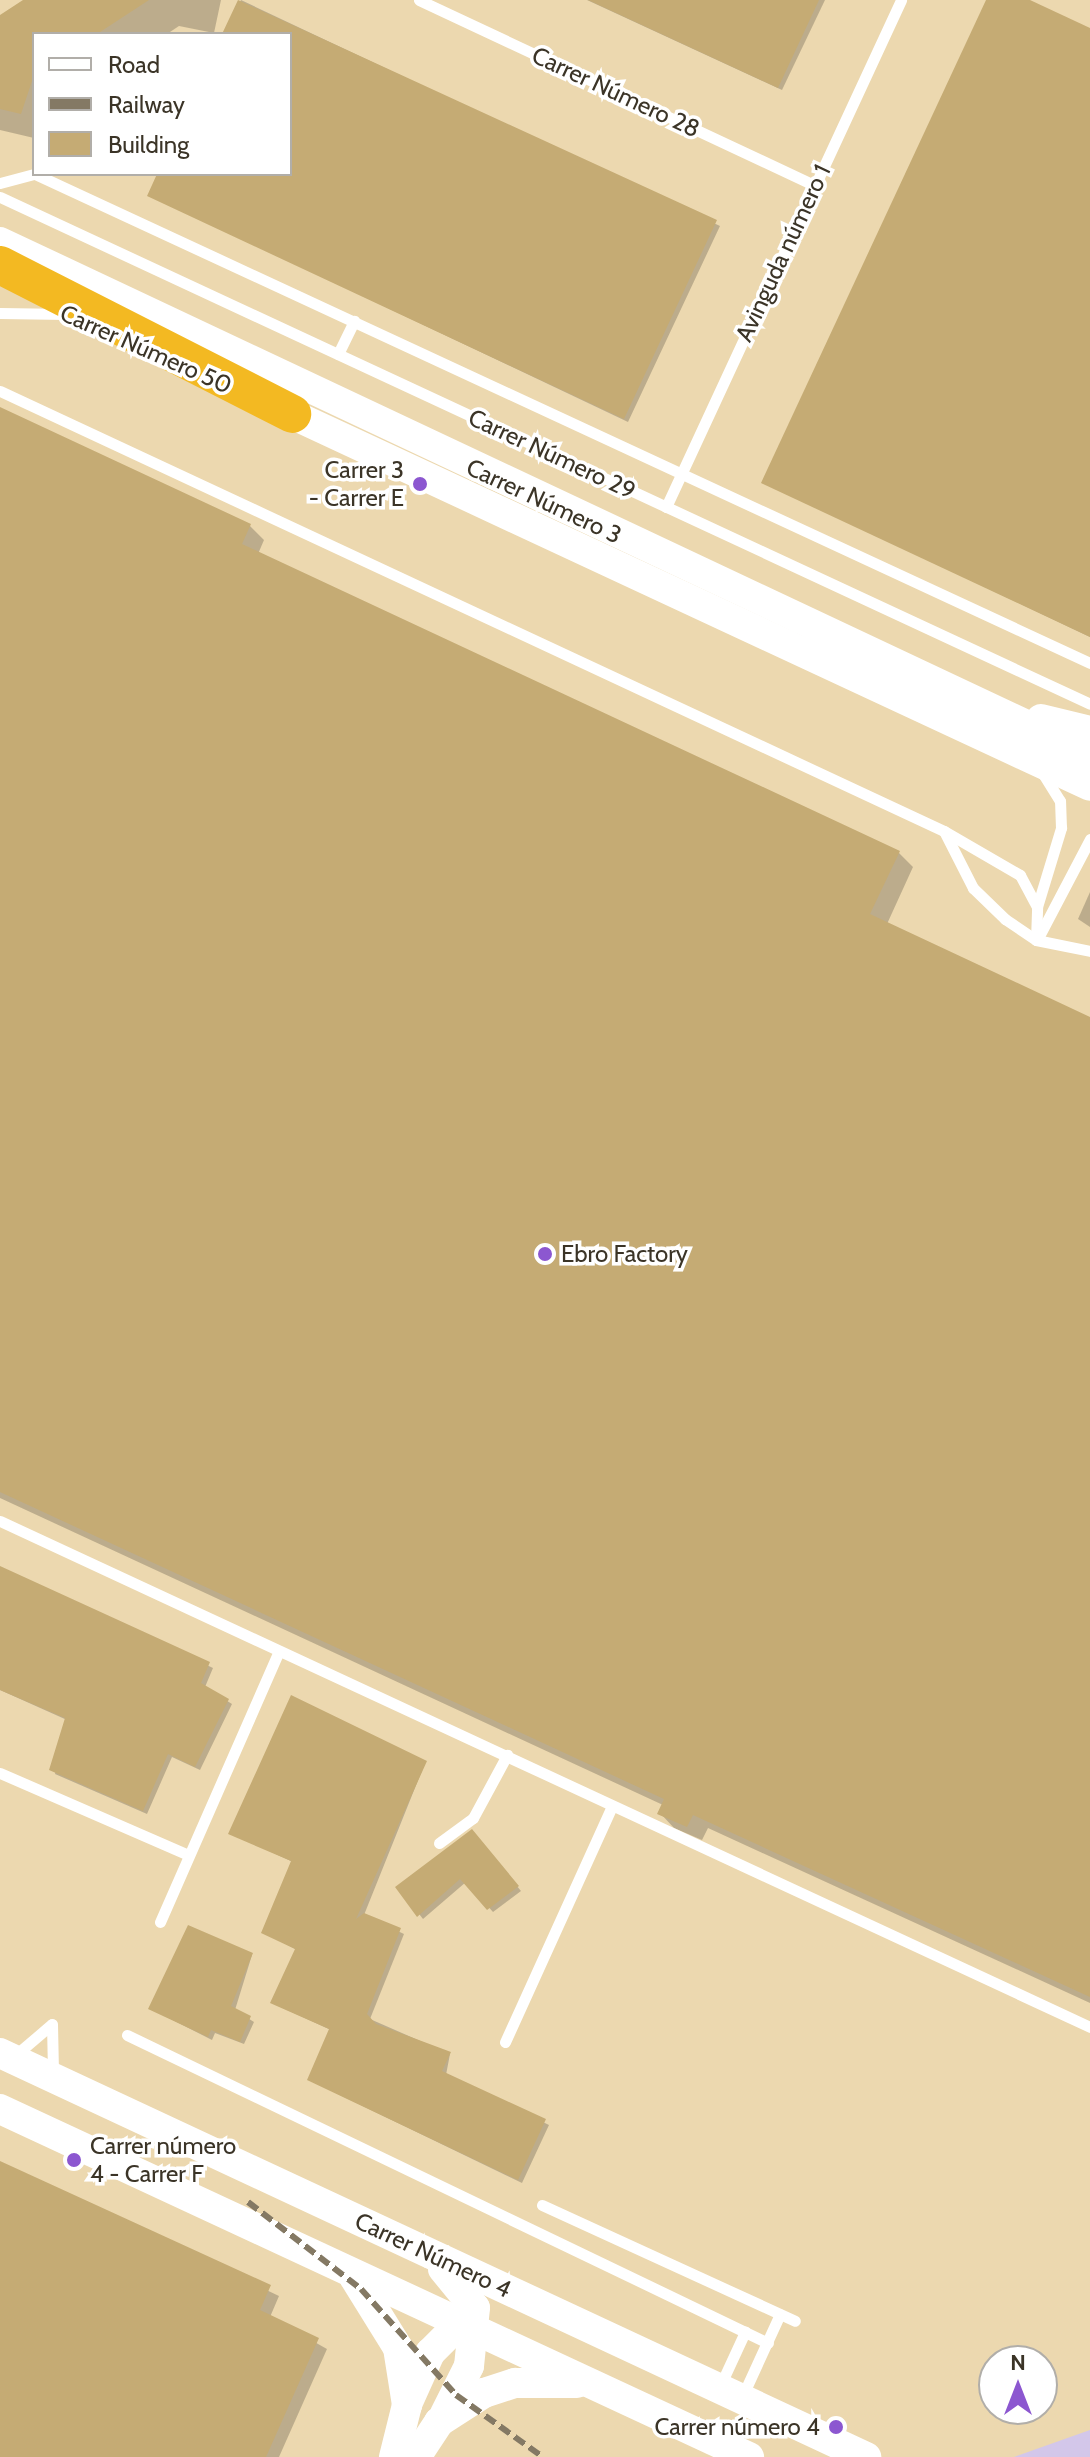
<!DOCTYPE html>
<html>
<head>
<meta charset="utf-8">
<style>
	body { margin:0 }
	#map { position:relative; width:1090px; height:2457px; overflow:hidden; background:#f6e5c3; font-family:Cabin,sans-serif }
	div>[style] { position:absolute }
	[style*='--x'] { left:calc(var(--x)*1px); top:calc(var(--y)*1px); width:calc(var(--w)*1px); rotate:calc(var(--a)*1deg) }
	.built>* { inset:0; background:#ecd8af }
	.green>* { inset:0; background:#d3c7ea }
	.shadow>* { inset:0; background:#0003 }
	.building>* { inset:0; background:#c5ab74 }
	.lane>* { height:11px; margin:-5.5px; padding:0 5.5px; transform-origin:5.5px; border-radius:5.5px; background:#fff }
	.secondary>* { height:30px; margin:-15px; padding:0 15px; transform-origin:15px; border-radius:15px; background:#fff }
	.highway>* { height:38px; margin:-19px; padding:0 19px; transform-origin:19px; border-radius:19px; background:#f3b922 }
	.rail>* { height:6px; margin-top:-3px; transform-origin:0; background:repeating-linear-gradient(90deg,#847964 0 12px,transparent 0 18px) }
	.dots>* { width:22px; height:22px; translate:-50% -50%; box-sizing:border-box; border:4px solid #fff; border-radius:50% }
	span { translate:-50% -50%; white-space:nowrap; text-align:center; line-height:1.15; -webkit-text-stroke:7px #fff; paint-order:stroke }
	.street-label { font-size:24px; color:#3b3427 }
	.poi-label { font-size:24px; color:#3b3427 }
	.right { translate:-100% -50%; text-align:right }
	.left { translate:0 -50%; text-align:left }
	.legend { position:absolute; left:32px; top:32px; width:260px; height:144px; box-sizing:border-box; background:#fff; border:2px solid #b1aea9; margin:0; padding:10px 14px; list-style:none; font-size:24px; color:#3b3427 }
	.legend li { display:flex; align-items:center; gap:16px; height:40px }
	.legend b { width:40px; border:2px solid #b1aea9 }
	.north { position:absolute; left:978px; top:2345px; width:80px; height:80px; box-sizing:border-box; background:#fff; border:2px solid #b1aea9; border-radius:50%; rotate:0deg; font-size:22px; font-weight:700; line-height:32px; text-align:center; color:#3b3427 }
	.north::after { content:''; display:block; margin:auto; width:28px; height:36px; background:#8c57d0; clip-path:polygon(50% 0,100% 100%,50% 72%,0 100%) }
</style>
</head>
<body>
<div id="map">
	<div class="built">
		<div style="clip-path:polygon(evenodd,0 0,1090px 0,1090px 2457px,0 2457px,0 0,34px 34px,290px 34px,290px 174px,34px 174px,34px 34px,0 0,994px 2361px,1042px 2361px,1042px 2409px,994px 2409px,994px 2361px)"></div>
	</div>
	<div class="green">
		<div style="clip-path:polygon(1090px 2430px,1090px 2457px,1014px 2457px)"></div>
	</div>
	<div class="shadow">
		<div style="clip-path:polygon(27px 0,221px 0,214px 33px,179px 26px,167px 34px,34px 34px,34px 138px,0 130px,0 18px)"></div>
		<div style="clip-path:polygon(241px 0,720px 226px,628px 422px,150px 195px,160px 174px,290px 174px,290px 34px,224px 34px)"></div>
		<div style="clip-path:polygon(587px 0,825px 0,782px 90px)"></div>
		<div style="clip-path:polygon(989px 0,1025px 0,1090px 30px,1090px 637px,764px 482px)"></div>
		<div style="clip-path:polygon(0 410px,250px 526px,264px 540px,258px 554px,899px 853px,913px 867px,887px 924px,1090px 1019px,1090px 2003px,708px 1828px,702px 1840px,674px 1828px,660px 1813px,663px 1805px,0 1498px)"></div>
		<div style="clip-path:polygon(1090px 892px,1090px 927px,1078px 919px)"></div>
		<div style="clip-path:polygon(0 1567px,213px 1668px,205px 1687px,232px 1704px,200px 1770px,172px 1757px,147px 1814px,55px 1774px,67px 1720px,0 1690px)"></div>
		<div style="clip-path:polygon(425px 1763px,364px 1915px,404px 1934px,370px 2019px,450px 2054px,446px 2075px,549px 2125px,522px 2183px,309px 2080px,331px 2030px,272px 2003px,297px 1950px,263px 1932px,293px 1862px,230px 1833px)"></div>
		<div style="clip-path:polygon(476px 1836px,521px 1891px,493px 1912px,466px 1882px,423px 1919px,398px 1887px)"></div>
		<div style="clip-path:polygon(252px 1955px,235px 2010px,254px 2022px,244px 2044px,215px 2033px,212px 2040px,151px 2009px)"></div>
		<div style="clip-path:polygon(0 2163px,279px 2296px,270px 2317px,327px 2349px,279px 2457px,0 2457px)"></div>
	</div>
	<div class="building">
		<div style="clip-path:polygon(23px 0,149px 0,97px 34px,34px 34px,34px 75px,21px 114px,0 109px,0 15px)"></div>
		<div style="clip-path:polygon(238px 0,717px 220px,624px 419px,147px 196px,157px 174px,290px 174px,290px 34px,222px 34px)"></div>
		<div style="clip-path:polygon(588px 0,819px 0,778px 88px)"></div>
		<div style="clip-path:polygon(986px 0,1030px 0,1090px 28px,1090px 637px,761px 483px)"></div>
		<div style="clip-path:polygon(0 407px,251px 524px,242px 544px,900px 851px,870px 914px,1090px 1017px,1090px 1997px,693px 1815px,687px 1827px,657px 1814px,664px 1799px,0 1492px)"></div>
		<div style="clip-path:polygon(0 1566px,210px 1662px,201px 1683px,229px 1699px,195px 1767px,168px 1754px,143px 1811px,49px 1770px,65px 1718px,0 1690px)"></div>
		<div style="clip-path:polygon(291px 1695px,427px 1761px,356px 1919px,364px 1913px,401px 1928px,367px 2014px,376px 2024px,451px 2052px,442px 2071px,546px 2119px,518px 2180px,307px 2080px,329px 2029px,270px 2003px,295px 1949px,261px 1933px,291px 1861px,228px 1834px)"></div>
		<div style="clip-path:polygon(472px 1829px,519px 1886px,487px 1910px,460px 1879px,417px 1917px,395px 1887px)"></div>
		<div style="clip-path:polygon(188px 1925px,253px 1953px,231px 2006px,251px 2016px,240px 2042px,211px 2030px,208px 2037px,148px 2009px)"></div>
		<div style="clip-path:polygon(0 2161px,271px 2285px,260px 2310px,319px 2338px,266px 2457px,0 2457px)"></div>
	</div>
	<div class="lane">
		<div style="--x:419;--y:0;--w:436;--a:25.1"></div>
		<div style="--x:35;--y:174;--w:1163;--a:24.87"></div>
		<div style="--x:0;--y:183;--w:35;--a:-15"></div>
		<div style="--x:0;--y:197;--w:1202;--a:24.94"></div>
		<div style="--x:0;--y:313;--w:67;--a:0.9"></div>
		<div style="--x:338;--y:354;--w:37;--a:-64"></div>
		<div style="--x:0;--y:391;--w:1042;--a:24.99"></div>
		<div style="--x:944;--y:831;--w:88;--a:30.1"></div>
		<div style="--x:1020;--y:875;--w:36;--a:62"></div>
		<div style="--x:666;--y:507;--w:559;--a:-65.13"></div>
		<div style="--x:945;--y:833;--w:62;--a:63"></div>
		<div style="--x:973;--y:888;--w:45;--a:44.1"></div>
		<div style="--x:1005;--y:919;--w:37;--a:34"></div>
		<div style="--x:1036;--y:940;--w:55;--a:11.5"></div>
		<div style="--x:1036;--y:940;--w:33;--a:-88"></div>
		<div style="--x:1037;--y:907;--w:83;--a:-73.1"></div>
		<div style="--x:1061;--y:828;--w:27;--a:-92"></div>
		<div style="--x:1060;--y:801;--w:32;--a:-122"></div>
		<div style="--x:1037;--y:940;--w:114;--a:-62.3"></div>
		<div style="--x:0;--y:1521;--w:1202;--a:24.9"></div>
		<div style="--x:0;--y:1773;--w:203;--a:23.5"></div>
		<div style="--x:439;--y:1843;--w:42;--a:-36.3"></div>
		<div style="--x:473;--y:1818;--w:72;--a:-61.6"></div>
		<div style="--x:160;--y:1922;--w:294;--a:-66.3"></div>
		<div style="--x:127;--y:2035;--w:711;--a:25.66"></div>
		<div style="--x:505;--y:2042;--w:259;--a:-65.6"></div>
		<div style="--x:12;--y:2058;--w:52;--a:-40.4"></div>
		<div style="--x:52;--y:2024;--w:49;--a:88.8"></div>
		<div style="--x:542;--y:2205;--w:278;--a:24.6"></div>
		<div style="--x:720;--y:2386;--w:60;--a:-65.2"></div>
		<div style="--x:742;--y:2397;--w:91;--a:-65.4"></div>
	</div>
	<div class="secondary">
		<div style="--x:0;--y:242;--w:1205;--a:25.2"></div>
		<div style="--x:272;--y:405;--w:902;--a:24.97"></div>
		<div style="--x:1041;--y:719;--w:50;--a:13.8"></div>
		<div style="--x:0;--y:2053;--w:956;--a:25.01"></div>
		<div style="--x:0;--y:2109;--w:826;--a:24.92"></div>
		<div style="--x:443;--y:2269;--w:50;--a:50.6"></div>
		<div style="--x:475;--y:2308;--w:58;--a:95.9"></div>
		<div style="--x:469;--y:2366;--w:54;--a:116.6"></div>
		<div style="--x:354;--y:2277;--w:84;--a:58.2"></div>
		<div style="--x:398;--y:2348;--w:58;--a:81"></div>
		<div style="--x:407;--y:2405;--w:54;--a:104"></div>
		<div style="--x:408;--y:2402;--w:54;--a:-65.8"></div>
		<div style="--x:430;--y:2353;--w:62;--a:-45"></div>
		<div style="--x:416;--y:2457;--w:42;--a:-56.7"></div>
		<div style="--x:439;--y:2422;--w:54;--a:-32.8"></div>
		<div style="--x:484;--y:2393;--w:33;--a:-18"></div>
		<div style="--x:515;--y:2383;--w:62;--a:0"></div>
	</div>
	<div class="highway">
		<div style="--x:0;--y:265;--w:328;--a:27"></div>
	</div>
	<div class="rail">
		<div style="--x:248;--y:2202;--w:143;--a:37.6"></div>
		<div style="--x:361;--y:2289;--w:142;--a:48.1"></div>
		<div style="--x:456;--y:2395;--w:107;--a:35.5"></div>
	</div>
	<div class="dots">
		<div style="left:420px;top:484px;background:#8c57d0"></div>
		<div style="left:545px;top:1254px;background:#8c57d0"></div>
		<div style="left:74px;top:2160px;background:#8c57d0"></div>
		<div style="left:836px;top:2427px;background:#8c57d0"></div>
	</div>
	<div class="street-label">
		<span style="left:616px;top:92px;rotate:25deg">Carrer Número 28</span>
		<span style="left:783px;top:253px;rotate:-65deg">Avinguda número 1</span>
		<span style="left:146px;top:349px;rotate:24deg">Carrer Número 50</span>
		<span style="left:552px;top:454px;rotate:25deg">Carrer Número 29</span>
		<span style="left:544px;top:501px;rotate:25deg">Carrer Número 3</span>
		<span style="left:433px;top:2255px;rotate:25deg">Carrer Número 4</span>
	</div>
	<div class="poi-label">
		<span class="right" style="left:404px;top:484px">Carrer 3<br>- Carrer E</span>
		<span class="left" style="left:561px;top:1254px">Ebro Factory</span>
		<span class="left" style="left:90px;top:2160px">Carrer número<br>4 - Carrer F</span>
		<span class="right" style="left:820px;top:2427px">Carrer número 4</span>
	</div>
	<ul class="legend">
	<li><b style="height:10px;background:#fff"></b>Road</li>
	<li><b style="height:10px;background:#847964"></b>Railway</li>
	<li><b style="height:22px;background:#c5ab74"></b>Building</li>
	</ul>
	<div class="north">N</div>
</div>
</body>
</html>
